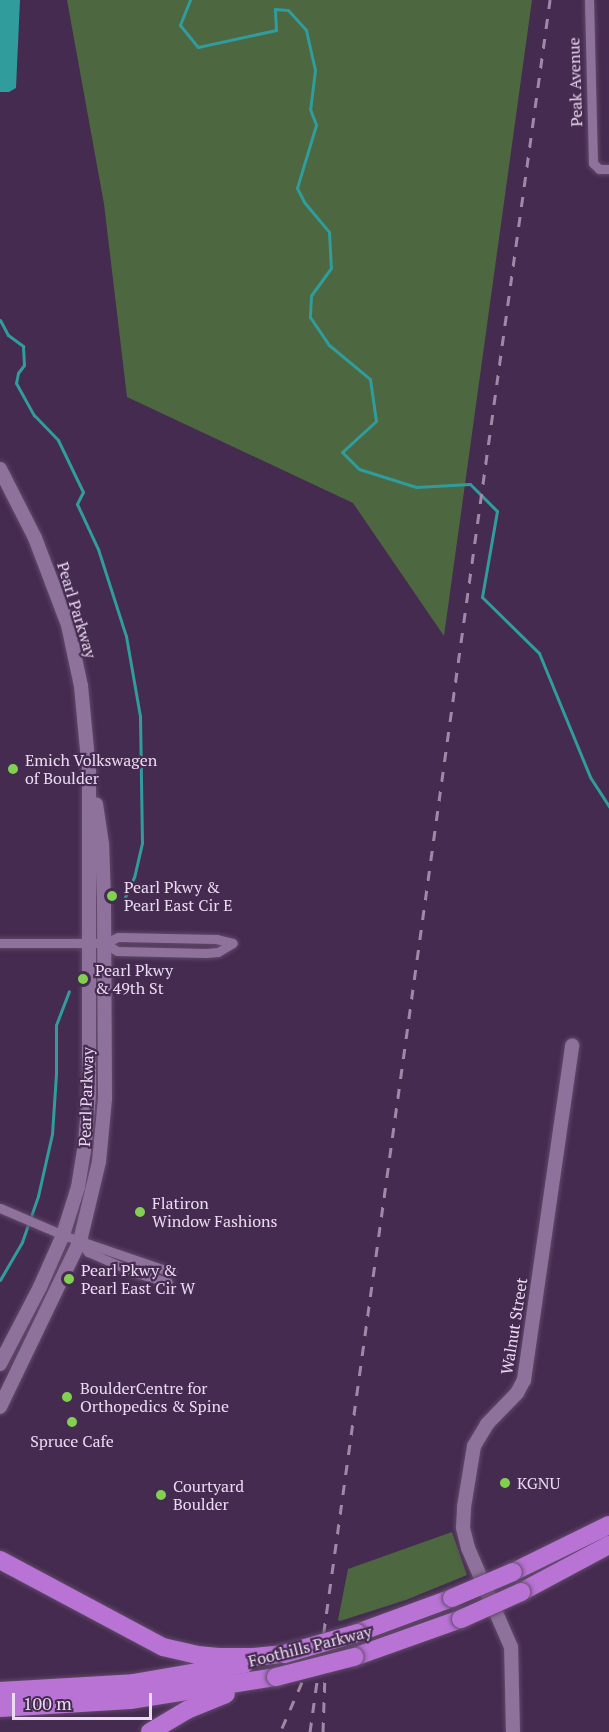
<!DOCTYPE html>
<html>
<head>
<meta charset="utf-8">
<style>
	body { margin:0 }
	#map { position:relative; width:609px; height:1732px; overflow:hidden; background:#452b50; font-family:"PT Serif",serif }
	div>[style] { position:absolute }
	[style*='--x'] { left:calc(var(--x)*1px); top:calc(var(--y)*1px); width:calc(var(--w)*1px); rotate:calc(var(--a)*1deg) }
	.green>* { inset:0; background:#4d6740 }
	.water>* { inset:0; background:#309c9c }
	.stream>* { height:3px; margin:-1.5px; padding:0 1.5px; transform-origin:1.5px; border-radius:1.5px; background:#309c9c }
	.roads { filter:drop-shadow(0 0 2px #614a6a) drop-shadow(0 0 2px #614a6a) }
	.street>* { height:9px; margin:-4.5px; padding:0 4.5px; transform-origin:4.5px; border-radius:4.5px; background:#8f729c }
	.secondary>* { height:14px; margin:-7px; padding:0 7px; transform-origin:7px; border-radius:7px; background:#8f729c }
	.highway>* { height:18px; margin:-9px; padding:0 9px; transform-origin:9px; border-radius:9px; background:#b873d5 }
	.rail>* { height:3px; margin-top:-1.5px; transform-origin:0; background:repeating-linear-gradient(90deg,#9e89a6 0 10px,transparent 0 20px) }
	.bridges { filter:drop-shadow(0 0 2px #614a6a) drop-shadow(0 0 2px #614a6a) }
	.highway-bridge>* { height:18px; margin:-9px; padding:0 9px; transform-origin:9px; border-radius:9px; background:#b873d5 }
	.dots>* { width:16px; height:16px; translate:-50% -50%; box-sizing:border-box; border:3px solid #452b50; border-radius:50% }
	span { translate:-50% -50%; white-space:nowrap; text-align:center; line-height:1.15; -webkit-text-stroke:4.5px #452b50; paint-order:stroke }
	.street-label { font-size:16px; color:#ebdbf2 }
	.poi-label { font-size:16px; color:#ebdbf2 }
	.left { translate:0 -50%; text-align:left }
	.scale { position:absolute; left:12px; top:1693px; width:140px; height:27px; box-sizing:border-box; border:3px solid #ebdbf2; border-top:0; padding-left:8px; font-size:18px; line-height:21px; white-space:nowrap; color:#ebdbf2; -webkit-text-stroke:4px #452b50; paint-order:stroke }
</style>
</head>
<body>
<div id="map">
	<div class="green">
		<div style="clip-path:polygon(67px 0,532px 0,444px 636px,353px 503px,127px 397px,104px 204px)"></div>
		<div style="clip-path:polygon(452px 1532px,467px 1575px,406px 1600px,340px 1621px,338px 1620px,348px 1569px)"></div>
	</div>
	<div class="water">
		<div style="clip-path:polygon(0 0,20px 0,16px 88px,9px 92px,0 92px)"></div>
	</div>
	<div class="stream">
		<div style="--x:190;--y:0;--w:27;--a:112"></div>
		<div style="--x:180;--y:25;--w:28;--a:51"></div>
		<div style="--x:198;--y:47;--w:80;--a:-12.3"></div>
		<div style="--x:276;--y:30;--w:21;--a:-93"></div>
		<div style="--x:275;--y:9;--w:13;--a:4"></div>
		<div style="--x:288;--y:10;--w:27;--a:48"></div>
		<div style="--x:306;--y:30;--w:41;--a:77.3"></div>
		<div style="--x:315;--y:70;--w:39;--a:97"></div>
		<div style="--x:310;--y:109;--w:17;--a:69"></div>
		<div style="--x:316;--y:125;--w:66;--a:106.8"></div>
		<div style="--x:297;--y:188;--w:16;--a:63"></div>
		<div style="--x:304;--y:202;--w:39;--a:50"></div>
		<div style="--x:329;--y:232;--w:36;--a:87"></div>
		<div style="--x:331;--y:268;--w:34;--a:126"></div>
		<div style="--x:311;--y:296;--w:21;--a:93"></div>
		<div style="--x:310;--y:317;--w:34;--a:56"></div>
		<div style="--x:329;--y:345;--w:53;--a:39.7"></div>
		<div style="--x:370;--y:379;--w:42;--a:81.9"></div>
		<div style="--x:376;--y:421;--w:46;--a:137.6"></div>
		<div style="--x:342;--y:452;--w:24;--a:45"></div>
		<div style="--x:359;--y:469;--w:60;--a:17.5"></div>
		<div style="--x:416;--y:487;--w:54;--a:-3.2"></div>
		<div style="--x:470;--y:484;--w:38;--a:45"></div>
		<div style="--x:497;--y:511;--w:87;--a:99.9"></div>
		<div style="--x:482;--y:597;--w:80;--a:44.5"></div>
		<div style="--x:539;--y:653;--w:134;--a:67.6"></div>
		<div style="--x:590;--y:777;--w:35;--a:57"></div>
		<div style="--x:0;--y:320;--w:17;--a:62"></div>
		<div style="--x:8;--y:335;--w:19;--a:36"></div>
		<div style="--x:23;--y:346;--w:19;--a:87"></div>
		<div style="--x:24;--y:365;--w:10;--a:127"></div>
		<div style="--x:18;--y:373;--w:10;--a:101"></div>
		<div style="--x:16;--y:383;--w:37;--a:61"></div>
		<div style="--x:34;--y:415;--w:35;--a:46"></div>
		<div style="--x:58;--y:440;--w:58;--a:64.3"></div>
		<div style="--x:83;--y:492;--w:13;--a:117"></div>
		<div style="--x:77;--y:504;--w:50;--a:65"></div>
		<div style="--x:98;--y:549;--w:91;--a:72.2"></div>
		<div style="--x:126;--y:636;--w:81;--a:80.1"></div>
		<div style="--x:140;--y:716;--w:127;--a:89.1"></div>
		<div style="--x:142;--y:843;--w:35;--a:103"></div>
		<div style="--x:134;--y:877;--w:24;--a:114"></div>
		<div style="--x:0;--y:1280;--w:44;--a:-59.9"></div>
		<div style="--x:22;--y:1242;--w:49;--a:-70.8"></div>
		<div style="--x:38;--y:1196;--w:64;--a:-77.3"></div>
		<div style="--x:52;--y:1134;--w:61;--a:-86.2"></div>
		<div style="--x:56;--y:1073;--w:48;--a:-90"></div>
		<div style="--x:56;--y:1025;--w:36;--a:-69"></div>
	</div>
	<div class="roads">
		<div class="street">
			<div style="--x:589;--y:0;--w:163;--a:88.6"></div>
			<div style="--x:593;--y:163;--w:8;--a:45"></div>
			<div style="--x:599;--y:169;--w:10;--a:0"></div>
			<div style="--x:0;--y:943;--w:105;--a:0"></div>
			<div style="--x:105;--y:943;--w:14;--a:-25"></div>
			<div style="--x:118;--y:937;--w:98;--a:1.2"></div>
			<div style="--x:216;--y:939;--w:17;--a:13"></div>
			<div style="--x:105;--y:943;--w:14;--a:34"></div>
			<div style="--x:117;--y:951;--w:89;--a:1.3"></div>
			<div style="--x:206;--y:953;--w:12;--a:-5"></div>
			<div style="--x:218;--y:952;--w:17;--a:-31"></div>
			<div style="--x:0;--y:1208;--w:69;--a:23.2"></div>
			<div style="--x:63;--y:1235;--w:114;--a:18.9"></div>
			<div style="--x:80;--y:1241;--w:14;--a:54"></div>
			<div style="--x:88;--y:1252;--w:52;--a:23.6"></div>
			<div style="--x:136;--y:1273;--w:33;--a:16"></div>
		</div>
		<div class="secondary">
			<div style="--x:0;--y:469;--w:77;--a:63.1"></div>
			<div style="--x:35;--y:538;--w:93;--a:69.2"></div>
			<div style="--x:68;--y:625;--w:62;--a:78"></div>
			<div style="--x:81;--y:686;--w:84;--a:84.6"></div>
			<div style="--x:89;--y:770;--w:325;--a:90"></div>
			<div style="--x:89;--y:1095;--w:49;--a:94.7"></div>
			<div style="--x:85;--y:1144;--w:44;--a:99.2"></div>
			<div style="--x:78;--y:1187;--w:50;--a:107.4"></div>
			<div style="--x:63;--y:1235;--w:57;--a:113.9"></div>
			<div style="--x:40;--y:1287;--w:87;--a:117.5"></div>
			<div style="--x:0;--y:1407;--w:184;--a:-64.3"></div>
			<div style="--x:80;--y:1241;--w:81;--a:-76.5"></div>
			<div style="--x:99;--y:1162;--w:64;--a:-84.6"></div>
			<div style="--x:105;--y:1098;--w:198;--a:-90.3"></div>
			<div style="--x:104;--y:900;--w:56;--a:-92"></div>
			<div style="--x:102;--y:844;--w:40;--a:-98.5"></div>
			<div style="--x:513;--y:1732;--w:85;--a:-91.3"></div>
			<div style="--x:511;--y:1647;--w:108;--a:-113.5"></div>
			<div style="--x:468;--y:1548;--w:21;--a:-104"></div>
			<div style="--x:463;--y:1528;--w:21;--a:-87"></div>
			<div style="--x:464;--y:1507;--w:62;--a:-80.7"></div>
			<div style="--x:474;--y:1446;--w:26;--a:-59"></div>
			<div style="--x:487;--y:1424;--w:43;--a:-45.9"></div>
			<div style="--x:517;--y:1393;--w:15;--a:-62"></div>
			<div style="--x:524;--y:1380;--w:338;--a:-81.8"></div>
		</div>
		<div class="highway">
			<div style="--x:0;--y:1560;--w:185;--a:28.1"></div>
			<div style="--x:163;--y:1647;--w:35;--a:13"></div>
			<div style="--x:197;--y:1655;--w:22;--a:5"></div>
			<div style="--x:219;--y:1657;--w:35;--a:0"></div>
			<div style="--x:254;--y:1657;--w:30;--a:-6"></div>
			<div style="--x:513;--y:1572;--w:107;--a:-26.1"></div>
			<div style="--x:521;--y:1592;--w:100;--a:-28.1"></div>
			<div style="--x:357;--y:1633;--w:101;--a:-20.2"></div>
			<div style="--x:354;--y:1657;--w:114;--a:-19.6"></div>
			<div style="--x:0;--y:1691;--w:133;--a:-3.4"></div>
			<div style="--x:133;--y:1683;--w:113;--a:-9.7"></div>
			<div style="--x:0;--y:1708;--w:130;--a:-3.5"></div>
			<div style="--x:130;--y:1700;--w:148;--a:-9"></div>
			<div style="--x:150;--y:1732;--w:43;--a:-30.7"></div>
			<div style="--x:187;--y:1710;--w:42;--a:-22.3"></div>
		</div>
	</div>
	<div class="rail">
		<div style="--x:282;--y:1728;--w:83;--a:-66.5"></div>
		<div style="--x:310;--y:1732;--w:1749;--a:-82.11"></div>
		<div style="--x:323;--y:1732;--w:57;--a:-88"></div>
	</div>
	<div class="bridges">
		<div class="highway-bridge">
			<div style="--x:452;--y:1598;--w:66;--a:-23.1"></div>
			<div style="--x:461;--y:1619;--w:66;--a:-24.2"></div>
			<div style="--x:284;--y:1654;--w:76;--a:-16"></div>
			<div style="--x:276;--y:1677;--w:81;--a:-14.4"></div>
		</div>
	</div>
	<div class="dots">
		<div style="left:13px;top:769px;background:#81d050"></div>
		<div style="left:112px;top:896px;background:#81d050"></div>
		<div style="left:83px;top:979px;background:#81d050"></div>
		<div style="left:140px;top:1212px;background:#81d050"></div>
		<div style="left:69px;top:1279px;background:#81d050"></div>
		<div style="left:67px;top:1397px;background:#81d050"></div>
		<div style="left:72px;top:1422px;background:#81d050"></div>
		<div style="left:505px;top:1483px;background:#81d050"></div>
		<div style="left:161px;top:1495px;background:#81d050"></div>
	</div>
	<div class="street-label">
		<span style="left:575px;top:82px;rotate:-92deg">Peak Avenue</span>
		<span style="left:77px;top:610px;rotate:73deg">Pearl Parkway</span>
		<span style="left:86px;top:1097px;rotate:-88deg">Pearl Parkway</span>
		<span style="left:514px;top:1326px;rotate:-81deg">Walnut Street</span>
		<span style="left:310px;top:1646px;rotate:-14deg">Foothills Parkway</span>
	</div>
	<div class="poi-label">
		<span class="left" style="left:25px;top:769px">Emich Volkswagen<br>of Boulder</span>
		<span class="left" style="left:124px;top:896px">Pearl Pkwy &amp;<br>Pearl East Cir E</span>
		<span class="left" style="left:95px;top:979px">Pearl Pkwy<br>&amp; 49th St</span>
		<span class="left" style="left:152px;top:1212px">Flatiron<br>Window Fashions</span>
		<span class="left" style="left:81px;top:1279px">Pearl Pkwy &amp;<br>Pearl East Cir W</span>
		<span class="left" style="left:80px;top:1397px">BoulderCentre for<br>Orthopedics &amp; Spine</span>
		<span style="left:72px;top:1441px">Spruce Cafe</span>
		<span class="left" style="left:517px;top:1483px">KGNU</span>
		<span class="left" style="left:173px;top:1495px">Courtyard<br>Boulder</span>
	</div>
	<div class="scale">100 m</div>
</div>
</body>
</html>
